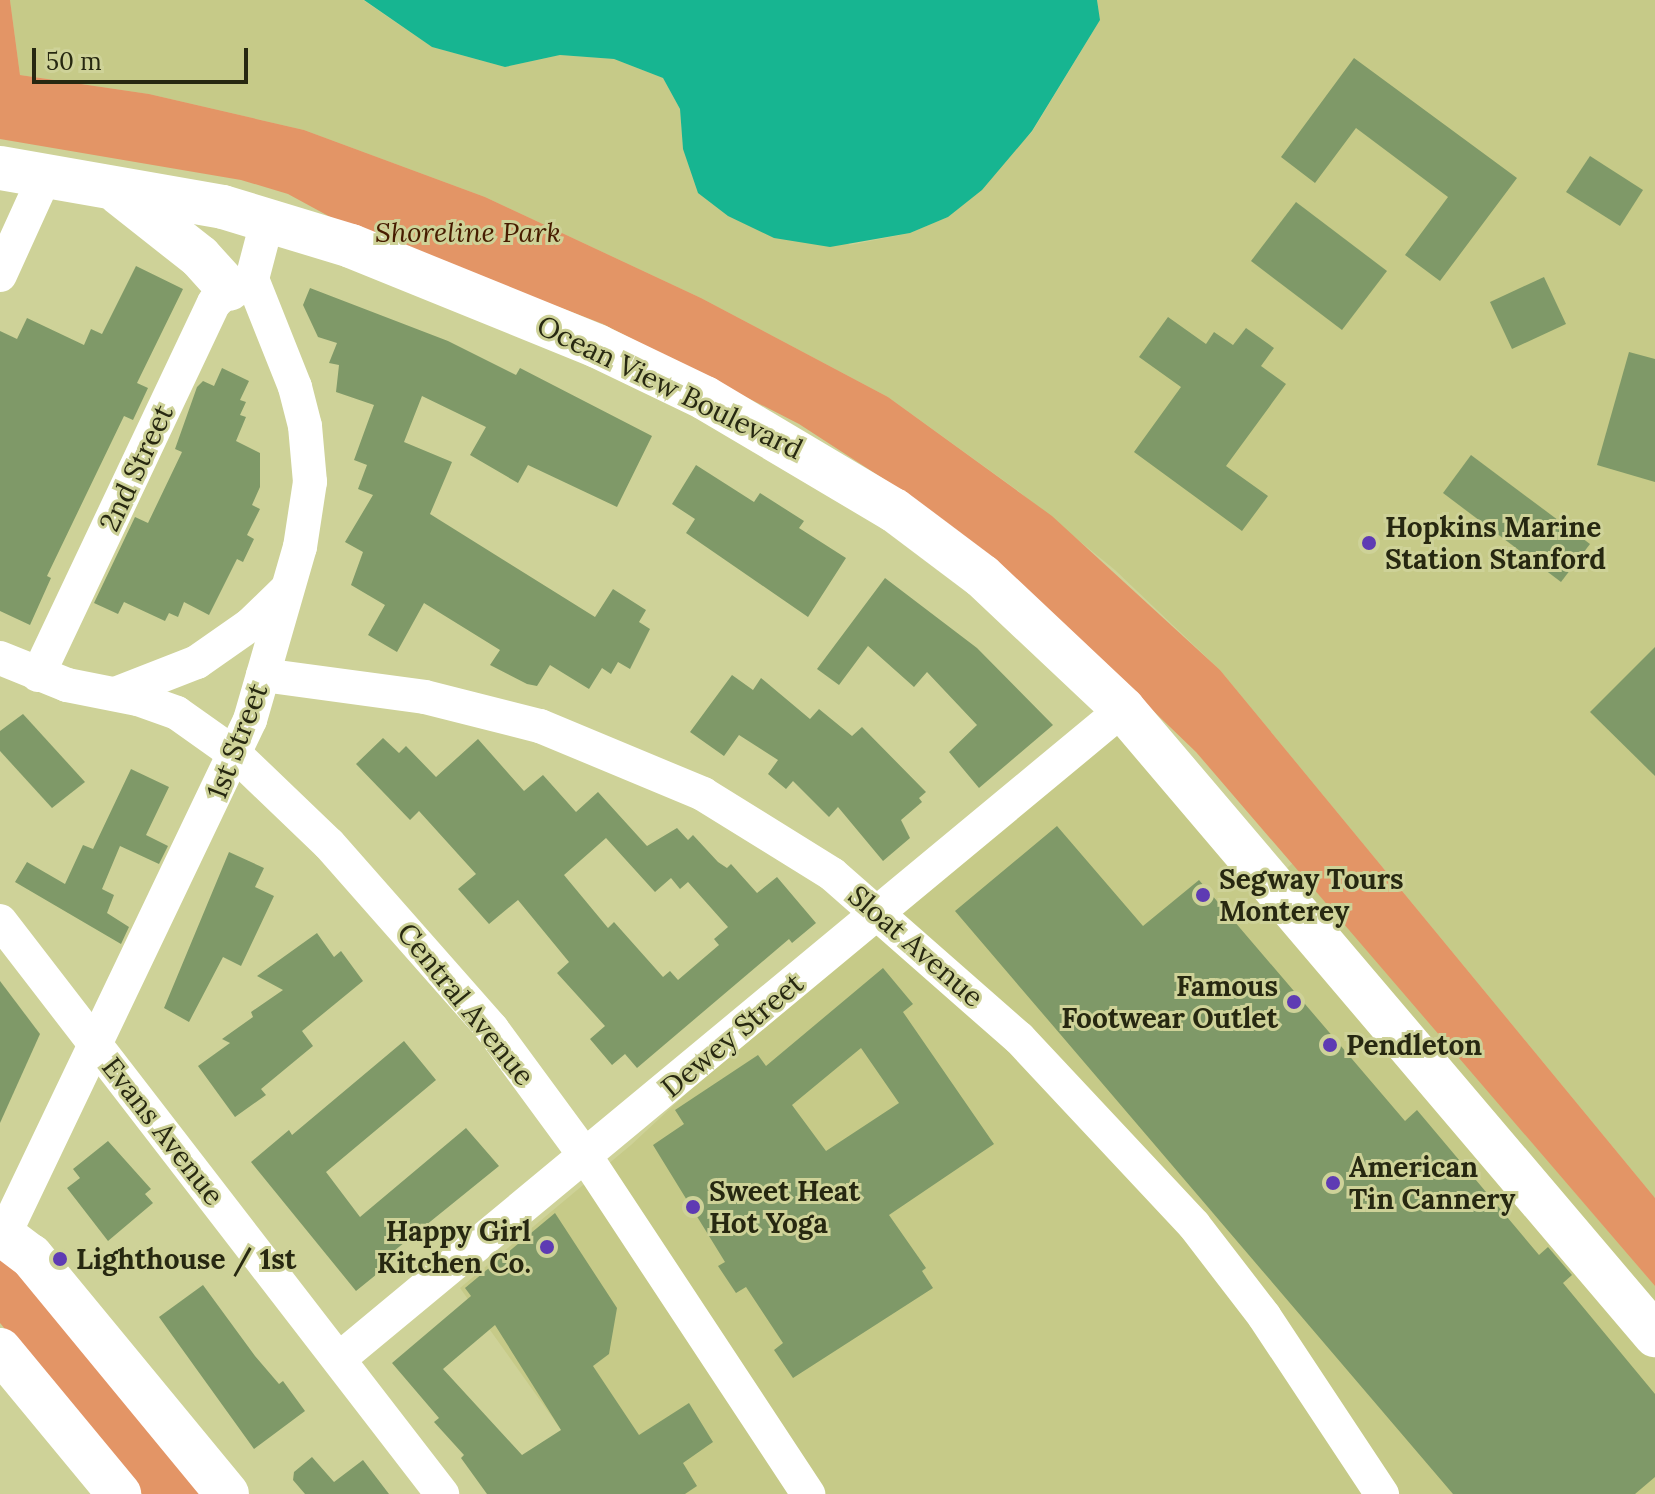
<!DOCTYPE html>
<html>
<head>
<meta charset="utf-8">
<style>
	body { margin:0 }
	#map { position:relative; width:1655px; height:1494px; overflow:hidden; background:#ced298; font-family:Lora,serif }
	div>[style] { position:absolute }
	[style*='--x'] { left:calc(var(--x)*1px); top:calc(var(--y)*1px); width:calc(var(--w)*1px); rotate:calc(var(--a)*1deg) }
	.built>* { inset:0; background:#c6ca88 }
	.green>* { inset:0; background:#e39566 }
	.water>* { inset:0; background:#17b591 }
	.building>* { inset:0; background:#7f9968 }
	.minor>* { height:34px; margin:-17px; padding:0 17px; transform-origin:17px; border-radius:17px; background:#fff }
	.major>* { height:44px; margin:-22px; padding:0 22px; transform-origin:22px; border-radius:22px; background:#fff }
	.dots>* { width:22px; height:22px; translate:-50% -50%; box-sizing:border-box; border:4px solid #ced298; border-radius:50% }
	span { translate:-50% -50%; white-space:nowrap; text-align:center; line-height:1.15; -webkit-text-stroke:6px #ced298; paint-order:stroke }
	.park-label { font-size:28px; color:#471c00; font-style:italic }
	.street-label { font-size:28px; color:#272811 }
	.poi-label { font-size:28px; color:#272811; font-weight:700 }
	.left { translate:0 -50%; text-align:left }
	.right { translate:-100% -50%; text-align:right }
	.scale { position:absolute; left:32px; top:48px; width:216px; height:36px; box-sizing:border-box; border:4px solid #272811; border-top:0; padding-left:10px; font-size:24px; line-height:28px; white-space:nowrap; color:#272811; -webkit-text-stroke:6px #ced298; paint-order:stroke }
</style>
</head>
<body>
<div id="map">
	<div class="built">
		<div style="clip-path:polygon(10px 0,363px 0,432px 47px,505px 67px,560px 55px,614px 59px,663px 78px,680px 109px,683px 149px,850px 245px,910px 233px,948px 217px,1032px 132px,1100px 20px,1097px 0,1655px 0,1655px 1198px,1220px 670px,1115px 570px,1017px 490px,888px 397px,701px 298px,485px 197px,304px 130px,149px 94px,20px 75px)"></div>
		<div style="clip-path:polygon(1123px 709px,1272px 881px,1293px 863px,1655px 1286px,1655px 1494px,607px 1494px,460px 1288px,631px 1145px,881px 912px)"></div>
	</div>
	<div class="green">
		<div style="clip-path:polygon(0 0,10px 0,20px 75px,149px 94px,304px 130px,485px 197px,701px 298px,888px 397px,1052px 516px,1220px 670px,1655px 1198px,1655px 1286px,1196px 752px,1011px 574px,913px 498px,799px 424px,603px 324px,345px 225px,288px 194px,241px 180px,0 139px)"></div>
		<div style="clip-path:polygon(0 1253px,210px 1494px,142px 1494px,0 1323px)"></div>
	</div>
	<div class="water">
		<div style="clip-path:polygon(364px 0,1097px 0,1100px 20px,1032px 131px,982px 190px,948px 217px,910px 233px,830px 247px,774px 238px,728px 216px,698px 193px,683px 149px,680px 109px,663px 78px,614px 59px,560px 55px,505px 67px,432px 47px)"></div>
	</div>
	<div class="building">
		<div style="clip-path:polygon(1354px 58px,1517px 178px,1440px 281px,1405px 255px,1448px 197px,1356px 128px,1315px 183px,1281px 157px)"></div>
		<div style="clip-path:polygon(1590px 156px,1643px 190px,1620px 226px,1566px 192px)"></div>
		<div style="clip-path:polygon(1296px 202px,1387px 271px,1342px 330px,1251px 261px)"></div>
		<div style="clip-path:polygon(136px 266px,183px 289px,137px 383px,148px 388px,133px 420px,124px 416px,47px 576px,51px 578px,30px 625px,0 611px,0 331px,17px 339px,27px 318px,84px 345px,91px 329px,102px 334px)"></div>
		<div style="clip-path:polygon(1544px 277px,1566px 324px,1512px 349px,1490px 302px)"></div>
		<div style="clip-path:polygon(310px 288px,448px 341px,516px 375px,520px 368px,652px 436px,617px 507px,528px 465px,518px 483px,470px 455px,486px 427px,422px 396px,404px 442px,452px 462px,430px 514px,595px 617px,613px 589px,646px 610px,639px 622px,650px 629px,630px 669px,618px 662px,611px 674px,602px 668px,589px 689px,550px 665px,537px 686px,527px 684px,490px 665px,500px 650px,424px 603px,397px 652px,368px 635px,385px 605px,351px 585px,363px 552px,345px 542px,373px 495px,358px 489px,367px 465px,354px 460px,374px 405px,336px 392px,339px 365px,329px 363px,337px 343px,318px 337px,303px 305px)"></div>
		<div style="clip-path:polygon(1168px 317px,1206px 344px,1214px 332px,1233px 345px,1246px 328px,1274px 348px,1261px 366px,1286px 384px,1226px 466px,1268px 496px,1242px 531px,1134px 452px,1181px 387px,1139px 357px)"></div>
		<div style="clip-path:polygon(1629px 352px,1655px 359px,1655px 482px,1597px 465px)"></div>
		<div style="clip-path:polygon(222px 368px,249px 381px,240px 400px,246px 402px,240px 415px,246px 417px,236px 441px,260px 453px,260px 487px,252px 505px,260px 509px,247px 535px,254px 539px,243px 562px,237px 559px,209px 615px,184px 602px,178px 617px,169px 613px,165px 621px,124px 602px,118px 614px,94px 603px,135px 517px,148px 523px,182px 452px,175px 449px,197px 387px,203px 381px,214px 386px)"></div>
		<div style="clip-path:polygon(1471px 455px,1590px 544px,1561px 582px,1443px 493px)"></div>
		<div style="clip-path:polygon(696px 465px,754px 502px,760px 493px,804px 521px,799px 528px,846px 558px,808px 617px,686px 533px,695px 519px,672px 504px)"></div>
		<div style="clip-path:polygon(885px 578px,977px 648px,1053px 725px,979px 788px,949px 752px,977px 725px,927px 672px,914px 687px,868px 646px,839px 685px,817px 669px)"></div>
		<div style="clip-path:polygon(1655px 647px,1655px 776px,1590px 712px)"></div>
		<div style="clip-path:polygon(732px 675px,753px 690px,761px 678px,810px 719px,819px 709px,852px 736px,862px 727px,926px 792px,919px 798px,922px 802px,901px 820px,910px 838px,883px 861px,838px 807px,829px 817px,793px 781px,786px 789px,768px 774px,778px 760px,739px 735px,724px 756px,690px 732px)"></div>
		<div style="clip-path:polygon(23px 714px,85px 782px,52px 808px,0 751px,0 731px)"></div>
		<div style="clip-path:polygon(evenodd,383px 738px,399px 753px,406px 746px,436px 777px,478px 739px,524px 791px,543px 775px,576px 812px,598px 792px,647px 846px,677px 828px,688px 840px,693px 835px,718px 862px,727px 868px,731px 864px,757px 893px,777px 877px,816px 923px,792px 943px,789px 939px,637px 1068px,625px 1054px,612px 1065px,590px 1039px,605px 1026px,557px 973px,569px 962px,518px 900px,489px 924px,458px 889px,476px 874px,419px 811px,410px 820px,356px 764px,383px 738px,606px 838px,655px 892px,671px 878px,680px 889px,688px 882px,728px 927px,714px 939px,719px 945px,678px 980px,670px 971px,663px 977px,614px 922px,608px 928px,564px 875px,606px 838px)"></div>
		<div style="clip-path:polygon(131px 769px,169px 787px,146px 835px,168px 846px,159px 864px,120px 846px,102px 889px,114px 895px,107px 913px,129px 927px,121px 944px,15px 882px,27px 862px,65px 884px,83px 845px,93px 849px)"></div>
		<div style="clip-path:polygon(1057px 826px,1143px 926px,1199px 880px,1405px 1121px,1417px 1110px,1539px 1255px,1548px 1247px,1572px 1275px,1563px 1283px,1655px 1394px,1655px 1477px,1635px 1494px,1453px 1494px,955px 911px)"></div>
		<div style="clip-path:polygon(229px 852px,264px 868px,255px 887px,274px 896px,241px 966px,223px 957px,189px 1022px,164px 1008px)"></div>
		<div style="clip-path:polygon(317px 933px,334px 957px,341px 951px,363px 981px,302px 1031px,313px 1046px,261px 1089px,266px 1095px,235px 1117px,198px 1066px,230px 1043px,222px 1039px,253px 1017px,251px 1012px,283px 990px,257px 976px)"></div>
		<div style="clip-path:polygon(evenodd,883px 968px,913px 1004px,903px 1012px,994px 1144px,889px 1215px,926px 1268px,922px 1271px,933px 1288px,793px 1378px,774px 1350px,783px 1343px,746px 1287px,736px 1293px,718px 1266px,725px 1262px,653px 1145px,684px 1124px,675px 1110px,758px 1055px,766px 1066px,883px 968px,861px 1048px,899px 1103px,826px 1151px,792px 1105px,861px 1048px)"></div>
		<div style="clip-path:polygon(0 981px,40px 1034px,0 1123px)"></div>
		<div style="clip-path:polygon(404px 1041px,436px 1080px,326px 1172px,360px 1217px,466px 1128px,499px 1166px,389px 1255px,393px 1261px,356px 1291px,251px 1162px,289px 1130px,292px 1135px)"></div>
		<div style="clip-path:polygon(108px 1141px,151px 1189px,145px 1194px,153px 1203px,108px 1241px,67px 1188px,80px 1178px,73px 1169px)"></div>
		<div style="clip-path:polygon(evenodd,555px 1213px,617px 1308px,609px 1354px,593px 1366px,639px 1435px,689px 1403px,713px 1442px,683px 1463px,697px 1486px,685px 1494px,487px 1494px,461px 1458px,464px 1455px,434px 1422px,439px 1418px,392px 1363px,471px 1296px,465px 1288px,555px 1213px,495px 1325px,561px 1430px,522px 1455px,443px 1369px,495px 1325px)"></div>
		<div style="clip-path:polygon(203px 1285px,255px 1356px,279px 1384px,283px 1381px,305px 1411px,254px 1449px,159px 1317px)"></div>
		<div style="clip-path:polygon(312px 1457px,334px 1482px,363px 1460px,389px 1494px,305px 1494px,293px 1480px,294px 1472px)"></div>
	</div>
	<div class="minor">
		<div style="--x:0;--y:275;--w:109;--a:-65.6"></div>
		<div style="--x:0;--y:658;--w:72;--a:21.9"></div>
		<div style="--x:67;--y:685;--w:72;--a:11.2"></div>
		<div style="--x:138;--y:699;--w:41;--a:19.7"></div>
		<div style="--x:177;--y:713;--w:71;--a:35.3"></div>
		<div style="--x:235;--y:754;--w:130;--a:43.8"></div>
		<div style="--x:329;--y:844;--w:247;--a:48.6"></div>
		<div style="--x:492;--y:1029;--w:159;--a:53.7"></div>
		<div style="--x:586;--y:1157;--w:404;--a:56.6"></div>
		<div style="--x:38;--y:675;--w:412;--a:-64.7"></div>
		<div style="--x:214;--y:303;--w:21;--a:-43"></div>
		<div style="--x:229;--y:289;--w:25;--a:-21"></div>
		<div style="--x:263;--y:675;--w:163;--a:7.7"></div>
		<div style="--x:425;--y:697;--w:119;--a:14.2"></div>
		<div style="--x:540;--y:726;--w:177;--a:22.6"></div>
		<div style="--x:703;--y:794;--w:152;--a:31.8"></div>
		<div style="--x:832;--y:874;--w:249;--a:41.3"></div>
		<div style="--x:1019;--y:1038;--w:256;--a:46.9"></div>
		<div style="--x:1194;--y:1225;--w:115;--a:52.4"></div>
		<div style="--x:1264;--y:1316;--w:214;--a:56.5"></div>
		<div style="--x:115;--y:694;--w:88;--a:-21.3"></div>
		<div style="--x:197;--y:662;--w:65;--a:-34.9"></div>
		<div style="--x:250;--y:625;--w:49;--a:-44.2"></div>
		<div style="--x:0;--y:921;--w:724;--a:52.35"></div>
		<div style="--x:4;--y:1235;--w:571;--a:-64.47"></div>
		<div style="--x:250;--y:720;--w:180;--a:-73.9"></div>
		<div style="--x:300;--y:547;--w:66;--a:-81.3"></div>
		<div style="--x:310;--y:482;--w:56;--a:-95.1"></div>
		<div style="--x:305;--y:426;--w:40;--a:-104.4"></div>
		<div style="--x:295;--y:387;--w:116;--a:-111.7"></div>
		<div style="--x:252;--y:279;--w:63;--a:-75.3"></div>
		<div style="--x:339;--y:1359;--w:1018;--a:-39.66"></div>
	</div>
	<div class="major">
		<div style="--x:0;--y:168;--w:226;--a:9.9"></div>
		<div style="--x:223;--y:207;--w:134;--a:16.9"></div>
		<div style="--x:351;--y:246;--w:266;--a:22.1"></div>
		<div style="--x:597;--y:346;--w:120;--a:25.7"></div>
		<div style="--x:705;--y:398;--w:220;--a:30.7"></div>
		<div style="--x:894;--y:510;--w:110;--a:36.9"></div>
		<div style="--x:982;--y:576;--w:194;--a:43.3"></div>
		<div style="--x:1123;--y:709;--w:822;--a:49.64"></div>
		<div style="--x:119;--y:193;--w:103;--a:38.3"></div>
		<div style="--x:200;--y:257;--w:43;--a:47.8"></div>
		<div style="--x:0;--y:1233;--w:39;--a:37"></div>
		<div style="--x:31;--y:1256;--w:308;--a:50.5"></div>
		<div style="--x:0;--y:1350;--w:187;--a:50.4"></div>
	</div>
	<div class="dots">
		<div style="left:1369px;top:543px;background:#5e3bb3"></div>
		<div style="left:1203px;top:895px;background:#5e3bb3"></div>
		<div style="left:1294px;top:1002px;background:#5e3bb3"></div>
		<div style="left:1330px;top:1045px;background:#5e3bb3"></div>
		<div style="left:1333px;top:1183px;background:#5e3bb3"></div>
		<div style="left:693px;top:1207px;background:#5e3bb3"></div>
		<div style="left:547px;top:1247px;background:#5e3bb3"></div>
		<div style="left:60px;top:1259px;background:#5e3bb3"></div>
	</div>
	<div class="park-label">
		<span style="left:468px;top:232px">Shoreline Park</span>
	</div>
	<div class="street-label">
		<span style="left:670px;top:387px;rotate:26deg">Ocean View Boulevard</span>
		<span style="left:136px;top:468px;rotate:-65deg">2nd Street</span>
		<span style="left:237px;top:741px;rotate:-69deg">1st Street</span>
		<span style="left:916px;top:946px;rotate:41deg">Sloat Avenue</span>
		<span style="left:466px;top:1004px;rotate:51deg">Central Avenue</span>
		<span style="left:732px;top:1035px;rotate:-40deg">Dewey Street</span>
		<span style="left:163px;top:1131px;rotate:52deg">Evans Avenue</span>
	</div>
	<div class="poi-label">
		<span class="left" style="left:1385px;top:543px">Hopkins Marine<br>Station Stanford</span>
		<span class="left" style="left:1219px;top:895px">Segway Tours<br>Monterey</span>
		<span class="right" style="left:1278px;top:1002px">Famous<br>Footwear Outlet</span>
		<span class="left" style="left:1346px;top:1045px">Pendleton</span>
		<span class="left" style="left:1349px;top:1183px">American<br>Tin Cannery</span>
		<span class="left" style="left:709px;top:1207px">Sweet Heat<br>Hot Yoga</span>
		<span class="right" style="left:531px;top:1247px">Happy Girl<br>Kitchen Co.</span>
		<span class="left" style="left:76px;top:1259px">Lighthouse / 1st</span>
	</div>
	<div class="scale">50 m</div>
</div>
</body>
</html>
